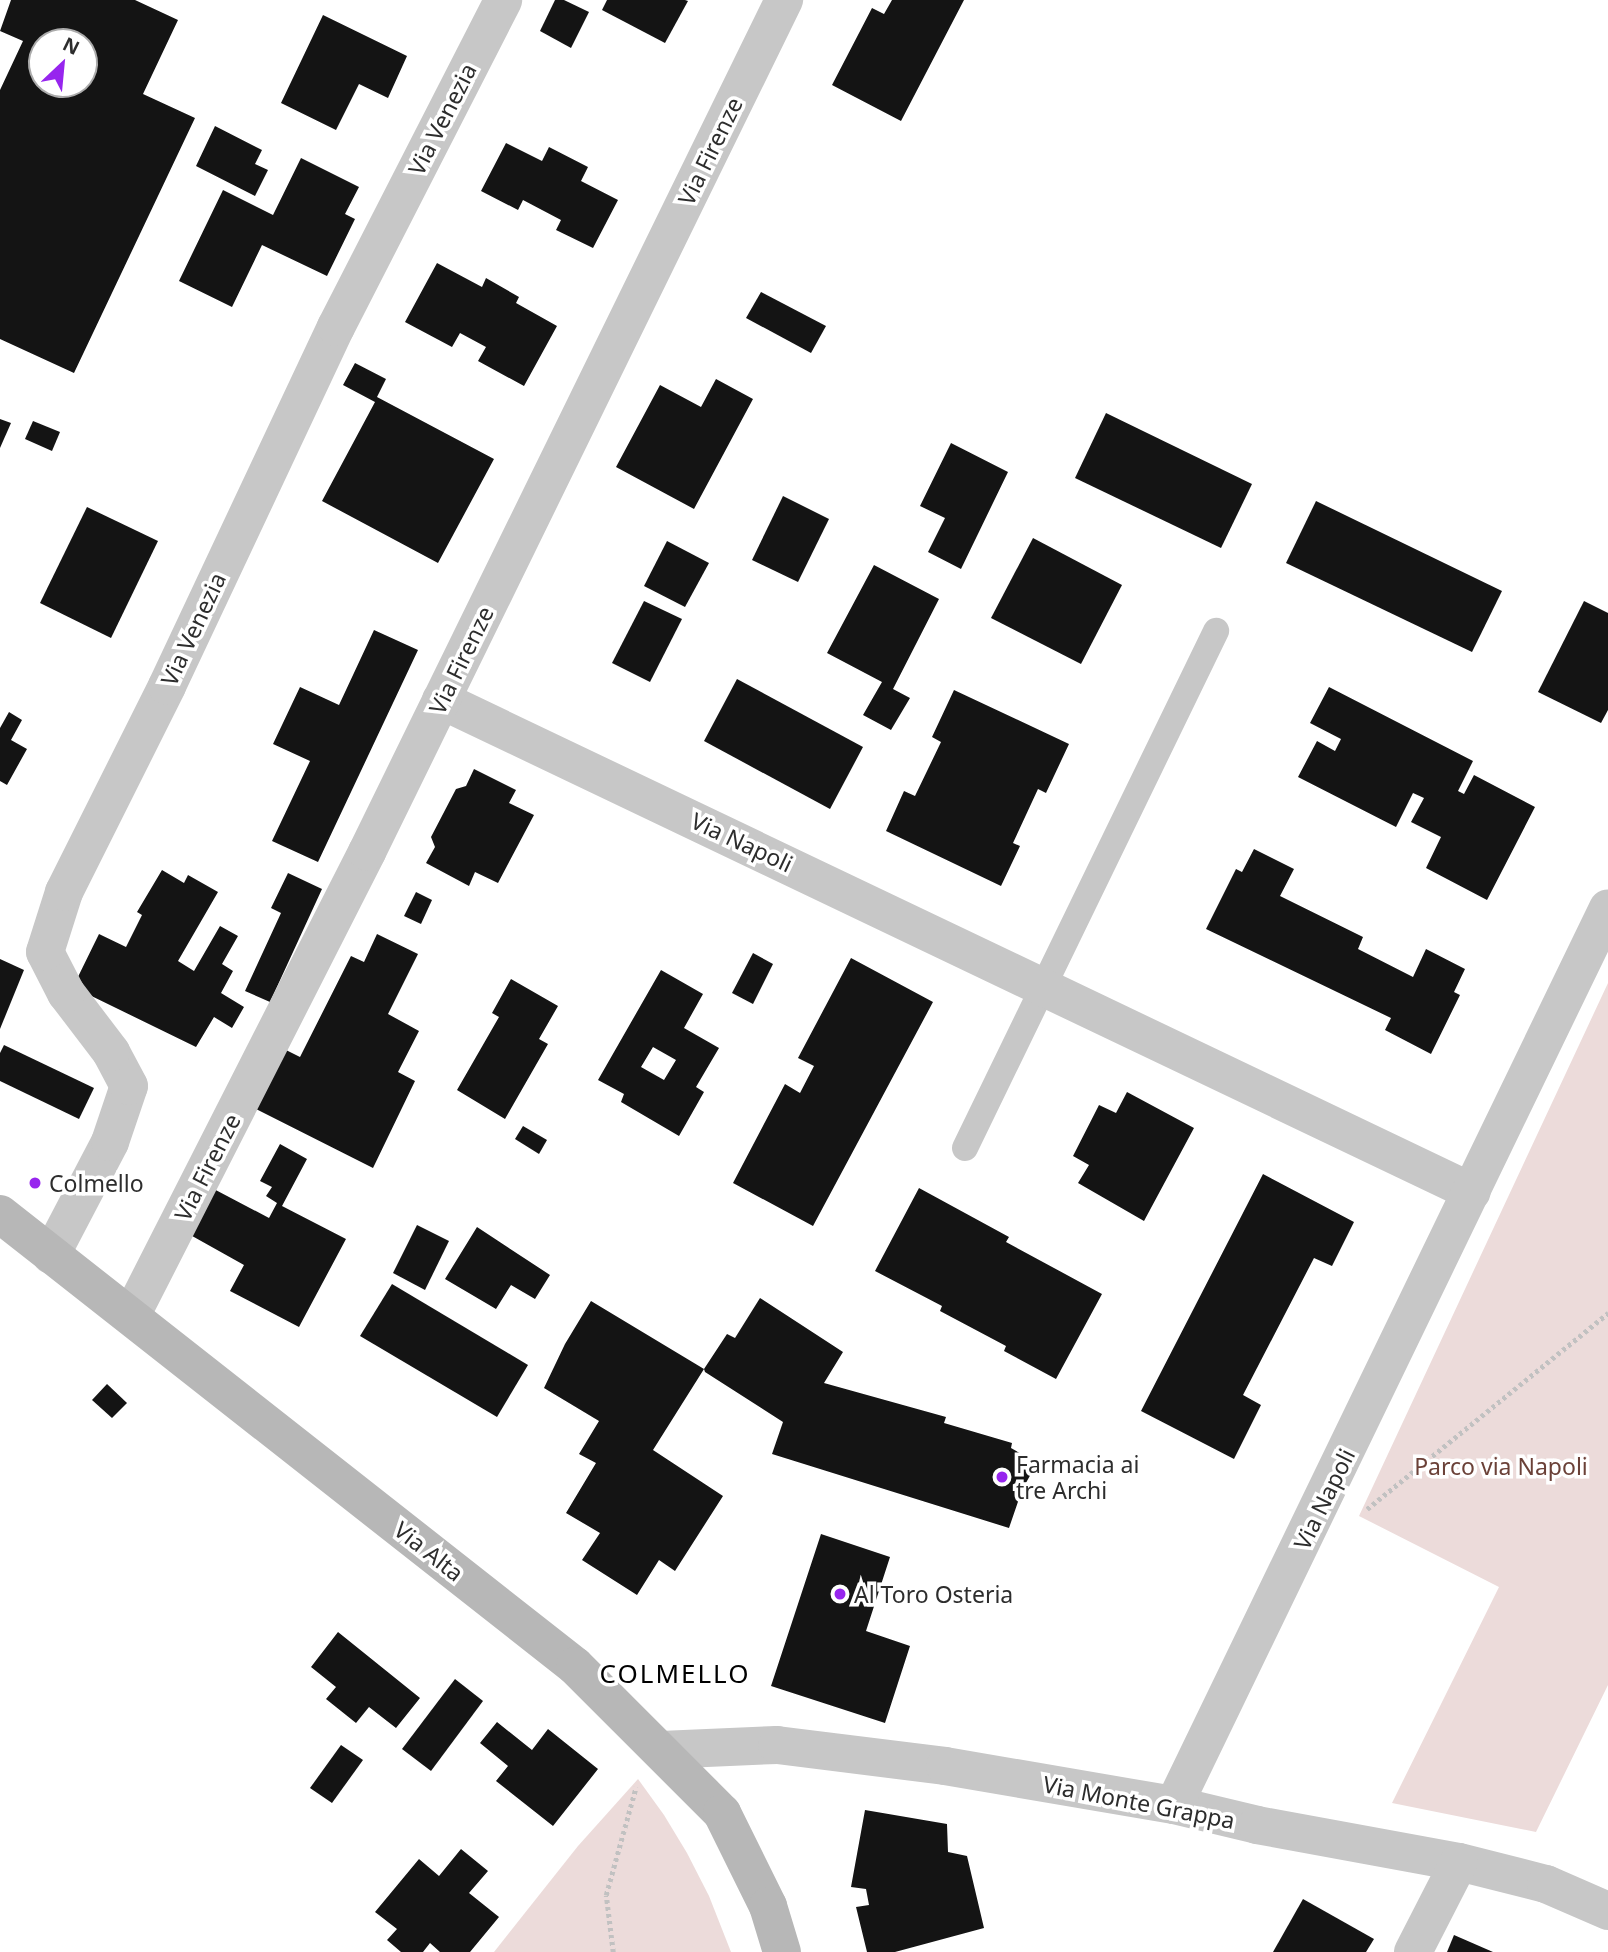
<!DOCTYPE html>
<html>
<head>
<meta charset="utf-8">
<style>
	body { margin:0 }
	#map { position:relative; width:1608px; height:1952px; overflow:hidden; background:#fff; font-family:"Noto Sans",sans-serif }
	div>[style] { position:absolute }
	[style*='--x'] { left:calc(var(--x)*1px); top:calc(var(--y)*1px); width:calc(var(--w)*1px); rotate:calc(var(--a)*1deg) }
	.green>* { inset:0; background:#ecdbda }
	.building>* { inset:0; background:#141414 }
	.path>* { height:4.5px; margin-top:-2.25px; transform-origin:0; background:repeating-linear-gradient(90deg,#c1c1c1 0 3.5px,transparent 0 7px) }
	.service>* { height:26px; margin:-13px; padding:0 13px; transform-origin:13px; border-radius:13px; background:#c7c7c7 }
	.minor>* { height:38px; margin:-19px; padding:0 19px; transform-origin:19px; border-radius:19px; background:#c7c7c7 }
	.secondary>* { height:38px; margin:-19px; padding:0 19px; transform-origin:19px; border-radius:19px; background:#b7b7b7 }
	.dots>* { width:19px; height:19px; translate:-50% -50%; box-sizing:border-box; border:4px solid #fff; border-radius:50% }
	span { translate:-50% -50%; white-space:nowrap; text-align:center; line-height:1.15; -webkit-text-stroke:7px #fff; paint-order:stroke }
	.street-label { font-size:23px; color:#2d2d2d }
	.poi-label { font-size:23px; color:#2d2d2d }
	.left { translate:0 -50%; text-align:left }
	.park-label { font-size:23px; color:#6b4138 }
	.quarter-label { font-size:26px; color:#000; letter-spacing:2px }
	.north { position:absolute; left:28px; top:28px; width:70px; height:70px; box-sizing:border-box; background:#fff; border:2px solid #ababab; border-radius:50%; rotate:26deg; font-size:19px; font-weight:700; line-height:28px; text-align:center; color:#2d2d2d }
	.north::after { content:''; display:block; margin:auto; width:24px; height:32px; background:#9725ee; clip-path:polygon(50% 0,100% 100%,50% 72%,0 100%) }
</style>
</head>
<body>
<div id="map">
	<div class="green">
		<div style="clip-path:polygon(1608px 983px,1608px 1685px,1536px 1832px,1392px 1803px,1499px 1587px,1359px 1516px)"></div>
		<div style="clip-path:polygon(638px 1779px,664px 1815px,687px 1853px,709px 1896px,731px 1952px,494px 1952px,578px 1846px)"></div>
	</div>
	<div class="building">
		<div style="clip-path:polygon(evenodd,11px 0,135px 0,178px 20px,143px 94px,195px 118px,74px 373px,0 339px,0 90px,23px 41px,0 31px,11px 0,42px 42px,84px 42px,84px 84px,42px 84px,42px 42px)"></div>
		<div style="clip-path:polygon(555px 0,564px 0,589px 12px,571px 48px,540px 31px)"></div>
		<div style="clip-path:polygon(607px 0,685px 0,688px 1px,665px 43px,602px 10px)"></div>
		<div style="clip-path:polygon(892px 0,964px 0,901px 121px,832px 85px,872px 8px,884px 14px)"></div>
		<div style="clip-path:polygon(323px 15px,407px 56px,388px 98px,359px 84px,336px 130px,281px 103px)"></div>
		<div style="clip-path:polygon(215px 126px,262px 150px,255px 164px,268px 170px,255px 196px,196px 166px)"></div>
		<div style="clip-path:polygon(506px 143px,542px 161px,549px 147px,588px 167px,581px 181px,618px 200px,593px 248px,556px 230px,561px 220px,523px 200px,518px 210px,481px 191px)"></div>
		<div style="clip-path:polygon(301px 158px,359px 187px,345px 214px,355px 219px,327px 276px,262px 245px,232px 307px,179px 281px,223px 190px,273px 215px)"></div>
		<div style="clip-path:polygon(437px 263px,482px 287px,486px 278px,519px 297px,516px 303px,557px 326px,524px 386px,478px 361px,486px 347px,460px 333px,452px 347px,405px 322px)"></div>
		<div style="clip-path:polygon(761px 292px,826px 326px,811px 353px,746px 318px)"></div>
		<div style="clip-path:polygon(355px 363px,386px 379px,377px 397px,494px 459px,438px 563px,322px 501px,375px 402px,343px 385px)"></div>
		<div style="clip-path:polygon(716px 379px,753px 399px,694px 509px,616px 467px,660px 385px,701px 407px)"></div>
		<div style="clip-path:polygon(1106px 413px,1252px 484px,1221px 548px,1075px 478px)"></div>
		<div style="clip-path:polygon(0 419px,11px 423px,0 448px)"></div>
		<div style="clip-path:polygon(33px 421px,60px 432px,52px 451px,25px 439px)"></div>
		<div style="clip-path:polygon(951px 443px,1008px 472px,961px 569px,928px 552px,945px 518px,920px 506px)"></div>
		<div style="clip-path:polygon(783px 496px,829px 519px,798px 582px,752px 560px)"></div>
		<div style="clip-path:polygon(1316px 501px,1502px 591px,1472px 652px,1286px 563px)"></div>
		<div style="clip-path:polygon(87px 507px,158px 541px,111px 638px,40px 603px)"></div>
		<div style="clip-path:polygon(1033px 538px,1122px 585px,1081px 664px,991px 618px)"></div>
		<div style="clip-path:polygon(667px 541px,709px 563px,685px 607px,644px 586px)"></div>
		<div style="clip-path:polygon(874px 565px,939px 599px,893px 689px,910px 698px,891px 730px,863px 715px,882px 682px,827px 653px)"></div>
		<div style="clip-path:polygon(644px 601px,682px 619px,650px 682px,612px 663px)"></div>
		<div style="clip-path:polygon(1584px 601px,1608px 613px,1608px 710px,1601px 723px,1538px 692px)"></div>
		<div style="clip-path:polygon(374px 630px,418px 650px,318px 862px,272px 841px,310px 761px,273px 744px,300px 687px,339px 705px)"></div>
		<div style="clip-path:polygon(737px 679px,863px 747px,830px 809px,704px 741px)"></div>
		<div style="clip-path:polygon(1329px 687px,1473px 761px,1458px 791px,1464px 794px,1474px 775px,1535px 807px,1487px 900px,1426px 868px,1441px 837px,1411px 822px,1424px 798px,1413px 793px,1396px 827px,1298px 777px,1317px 741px,1335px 751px,1341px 739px,1310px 723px)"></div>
		<div style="clip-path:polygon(954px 690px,1069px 744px,1046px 793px,1038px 789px,1013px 843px,1020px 846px,1001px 886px,886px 831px,904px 791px,915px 796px,941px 742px,932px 737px)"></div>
		<div style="clip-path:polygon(9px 712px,22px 720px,11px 740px,27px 749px,7px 785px,0 781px,0 728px)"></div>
		<div style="clip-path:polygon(474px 769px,516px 790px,509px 803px,534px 815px,498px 883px,475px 872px,469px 886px,426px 863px,435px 847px,431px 837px,456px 789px,466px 786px)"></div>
		<div style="clip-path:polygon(1254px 849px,1294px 869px,1280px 896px,1363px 937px,1358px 949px,1413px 977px,1426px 949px,1465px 969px,1454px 992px,1460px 995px,1431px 1054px,1385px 1030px,1391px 1018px,1206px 929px,1236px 869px,1242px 872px)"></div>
		<div style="clip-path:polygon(162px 870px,184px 883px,188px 875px,218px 892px,178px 961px,194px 971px,220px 926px,238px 936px,222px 964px,233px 971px,221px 993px,244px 1007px,232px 1028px,214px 1017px,196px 1047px,73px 987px,99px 934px,126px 947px,142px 915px,137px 912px)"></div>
		<div style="clip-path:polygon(288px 873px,322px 889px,270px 1002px,245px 991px,281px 913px,271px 908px)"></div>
		<div style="clip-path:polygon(416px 892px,432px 900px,421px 924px,404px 916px)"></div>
		<div style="clip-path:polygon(377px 934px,418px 954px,388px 1014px,419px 1031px,398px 1072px,415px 1081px,373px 1168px,246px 1104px,276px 1045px,300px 1057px,351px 956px,364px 962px)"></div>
		<div style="clip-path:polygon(753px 953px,773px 964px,753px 1004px,732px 993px)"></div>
		<div style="clip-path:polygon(851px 958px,933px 1002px,813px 1226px,733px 1183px,785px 1084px,800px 1093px,814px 1066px,798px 1058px)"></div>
		<div style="clip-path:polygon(0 959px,24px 970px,0 1029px)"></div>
		<div style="clip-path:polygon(evenodd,661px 970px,703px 994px,684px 1028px,719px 1048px,696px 1087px,704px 1092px,679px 1136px,621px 1102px,624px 1094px,598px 1080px,661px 970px,653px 1047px,676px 1060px,664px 1080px,641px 1067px,653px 1047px)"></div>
		<div style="clip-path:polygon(511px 979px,558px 1006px,539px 1039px,548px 1044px,505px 1119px,457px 1090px,499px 1017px,492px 1013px)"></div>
		<div style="clip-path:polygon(4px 1045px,94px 1088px,79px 1119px,0 1081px,0 1053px)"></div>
		<div style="clip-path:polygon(1127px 1092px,1194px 1128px,1144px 1221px,1078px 1183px,1089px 1165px,1073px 1156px,1099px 1105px,1116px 1113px)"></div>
		<div style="clip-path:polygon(523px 1126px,547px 1140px,539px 1154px,515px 1139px)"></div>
		<div style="clip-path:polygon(280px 1144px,307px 1159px,282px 1206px,346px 1239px,299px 1327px,230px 1291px,244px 1265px,185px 1232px,210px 1187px,269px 1218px,277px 1203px,266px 1196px,272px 1187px,260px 1181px)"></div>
		<div style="clip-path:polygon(1263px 1174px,1354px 1222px,1332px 1266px,1314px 1258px,1243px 1395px,1261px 1405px,1234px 1459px,1141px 1411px)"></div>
		<div style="clip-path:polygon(919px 1188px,1009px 1237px,1006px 1242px,1102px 1294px,1056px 1379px,1004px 1351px,1006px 1346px,940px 1311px,942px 1306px,875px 1271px)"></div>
		<div style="clip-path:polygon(417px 1225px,449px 1241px,425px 1290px,393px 1273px)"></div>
		<div style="clip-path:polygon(477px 1227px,550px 1275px,535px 1299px,511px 1285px,496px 1309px,445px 1279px)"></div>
		<div style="clip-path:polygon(392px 1284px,528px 1365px,497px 1417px,360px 1336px)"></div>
		<div style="clip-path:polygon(760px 1298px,843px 1352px,824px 1383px,946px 1417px,944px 1423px,1012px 1443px,1011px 1448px,1037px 1463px,1022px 1490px,1009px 1528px,772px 1454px,783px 1422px,705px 1372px,704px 1369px,653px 1450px,723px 1496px,675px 1571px,659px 1560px,637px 1595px,582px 1560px,600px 1533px,566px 1513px,596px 1463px,579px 1454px,599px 1421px,544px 1388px,565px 1344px,591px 1301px,704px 1369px,727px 1334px,735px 1338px)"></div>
		<div style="clip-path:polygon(107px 1384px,127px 1403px,112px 1418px,92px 1400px)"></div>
		<div style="clip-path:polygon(821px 1534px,890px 1557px,866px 1631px,910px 1646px,885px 1723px,771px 1686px)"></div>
		<div style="clip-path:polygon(338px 1632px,420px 1698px,396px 1728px,369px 1707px,356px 1723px,326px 1699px,336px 1687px,311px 1667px)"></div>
		<div style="clip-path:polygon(455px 1679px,483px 1701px,431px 1771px,402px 1749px)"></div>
		<div style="clip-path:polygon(497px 1722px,532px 1750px,548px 1729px,598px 1769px,553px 1826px,496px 1781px,508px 1766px,480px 1743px)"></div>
		<div style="clip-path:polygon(341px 1745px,363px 1760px,332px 1803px,310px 1788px)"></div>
		<div style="clip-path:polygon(865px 1810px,947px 1824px,948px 1852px,967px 1856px,984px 1928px,895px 1952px,867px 1952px,856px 1907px,869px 1905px,866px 1889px,851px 1887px)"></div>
		<div style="clip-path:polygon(461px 1849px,488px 1871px,469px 1893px,499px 1917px,470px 1952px,440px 1952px,430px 1943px,423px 1952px,401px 1952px,387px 1940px,397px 1929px,375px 1912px,419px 1859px,439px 1876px)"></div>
		<div style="clip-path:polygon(1303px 1899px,1374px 1939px,1366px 1952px,1273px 1952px)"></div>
		<div style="clip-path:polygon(1454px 1935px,1493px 1952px,1447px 1952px)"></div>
	</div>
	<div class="path">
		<div style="--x:1367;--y:1509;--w:311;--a:-39.1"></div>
		<div style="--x:613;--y:1952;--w:57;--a:-97"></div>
		<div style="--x:606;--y:1895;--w:112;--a:-74.5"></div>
	</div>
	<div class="service">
		<div style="--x:965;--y:1148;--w:575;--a:-64.1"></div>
	</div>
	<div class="minor">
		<div style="--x:441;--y:700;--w:1142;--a:25.51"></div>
		<div style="--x:51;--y:1255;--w:127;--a:-62.4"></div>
		<div style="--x:110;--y:1142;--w:59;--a:-71.3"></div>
		<div style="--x:129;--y:1086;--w:38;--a:-118"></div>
		<div style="--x:111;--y:1052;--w:74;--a:-127.3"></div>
		<div style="--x:66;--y:993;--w:46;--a:-117.1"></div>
		<div style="--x:45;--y:952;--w:63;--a:-72.4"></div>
		<div style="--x:64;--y:892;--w:230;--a:-63.4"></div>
		<div style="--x:167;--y:686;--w:397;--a:-64.8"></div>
		<div style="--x:336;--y:327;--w:367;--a:-62.9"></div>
		<div style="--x:131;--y:1316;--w:521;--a:-63.04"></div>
		<div style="--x:367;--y:852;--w:949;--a:-63.92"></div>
		<div style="--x:661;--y:1750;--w:116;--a:-2.5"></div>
		<div style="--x:777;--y:1745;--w:169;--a:7.1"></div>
		<div style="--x:945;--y:1766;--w:232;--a:9.7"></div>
		<div style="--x:1174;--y:1805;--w:85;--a:13.5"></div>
		<div style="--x:1257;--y:1825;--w:205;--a:10.4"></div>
		<div style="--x:1459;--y:1862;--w:90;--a:14.2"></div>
		<div style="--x:1546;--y:1884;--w:68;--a:23.5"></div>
		<div style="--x:1174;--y:1805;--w:996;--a:-64.18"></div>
		<div style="--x:1413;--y:1952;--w:101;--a:-62.9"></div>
	</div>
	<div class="secondary">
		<div style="--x:0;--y:1214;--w:731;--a:38.17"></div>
		<div style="--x:575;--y:1666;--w:208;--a:45"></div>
		<div style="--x:722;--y:1813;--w:104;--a:63.7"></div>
		<div style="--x:768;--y:1906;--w:48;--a:73.1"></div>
	</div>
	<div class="dots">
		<div style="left:35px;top:1183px;background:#9725ee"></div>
		<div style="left:1002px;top:1477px;background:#9725ee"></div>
		<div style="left:840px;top:1594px;background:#9725ee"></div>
	</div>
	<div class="street-label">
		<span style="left:442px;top:119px;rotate:-63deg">Via Venezia</span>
		<span style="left:710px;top:151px;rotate:-64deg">Via Firenze</span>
		<span style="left:193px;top:629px;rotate:-65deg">Via Venezia</span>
		<span style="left:461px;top:660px;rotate:-64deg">Via Firenze</span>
		<span style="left:742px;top:842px;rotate:25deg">Via Napoli</span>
		<span style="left:207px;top:1167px;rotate:-63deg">Via Firenze</span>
		<span style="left:1324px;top:1499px;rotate:-64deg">Via Napoli</span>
		<span style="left:429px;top:1551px;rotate:38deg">Via Alta</span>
		<span style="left:1139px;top:1802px;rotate:11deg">Via Monte Grappa</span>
	</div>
	<div class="poi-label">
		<span class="left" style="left:49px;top:1183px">Colmello</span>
		<span class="left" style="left:1016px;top:1477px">Farmacia ai<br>tre Archi</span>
		<span class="left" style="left:854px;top:1594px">Al Toro Osteria</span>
	</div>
	<div class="park-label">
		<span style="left:1501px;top:1466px">Parco via Napoli</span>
	</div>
	<div class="quarter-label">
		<span style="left:675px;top:1674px">COLMELLO</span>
	</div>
	<div class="north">N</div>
</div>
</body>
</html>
